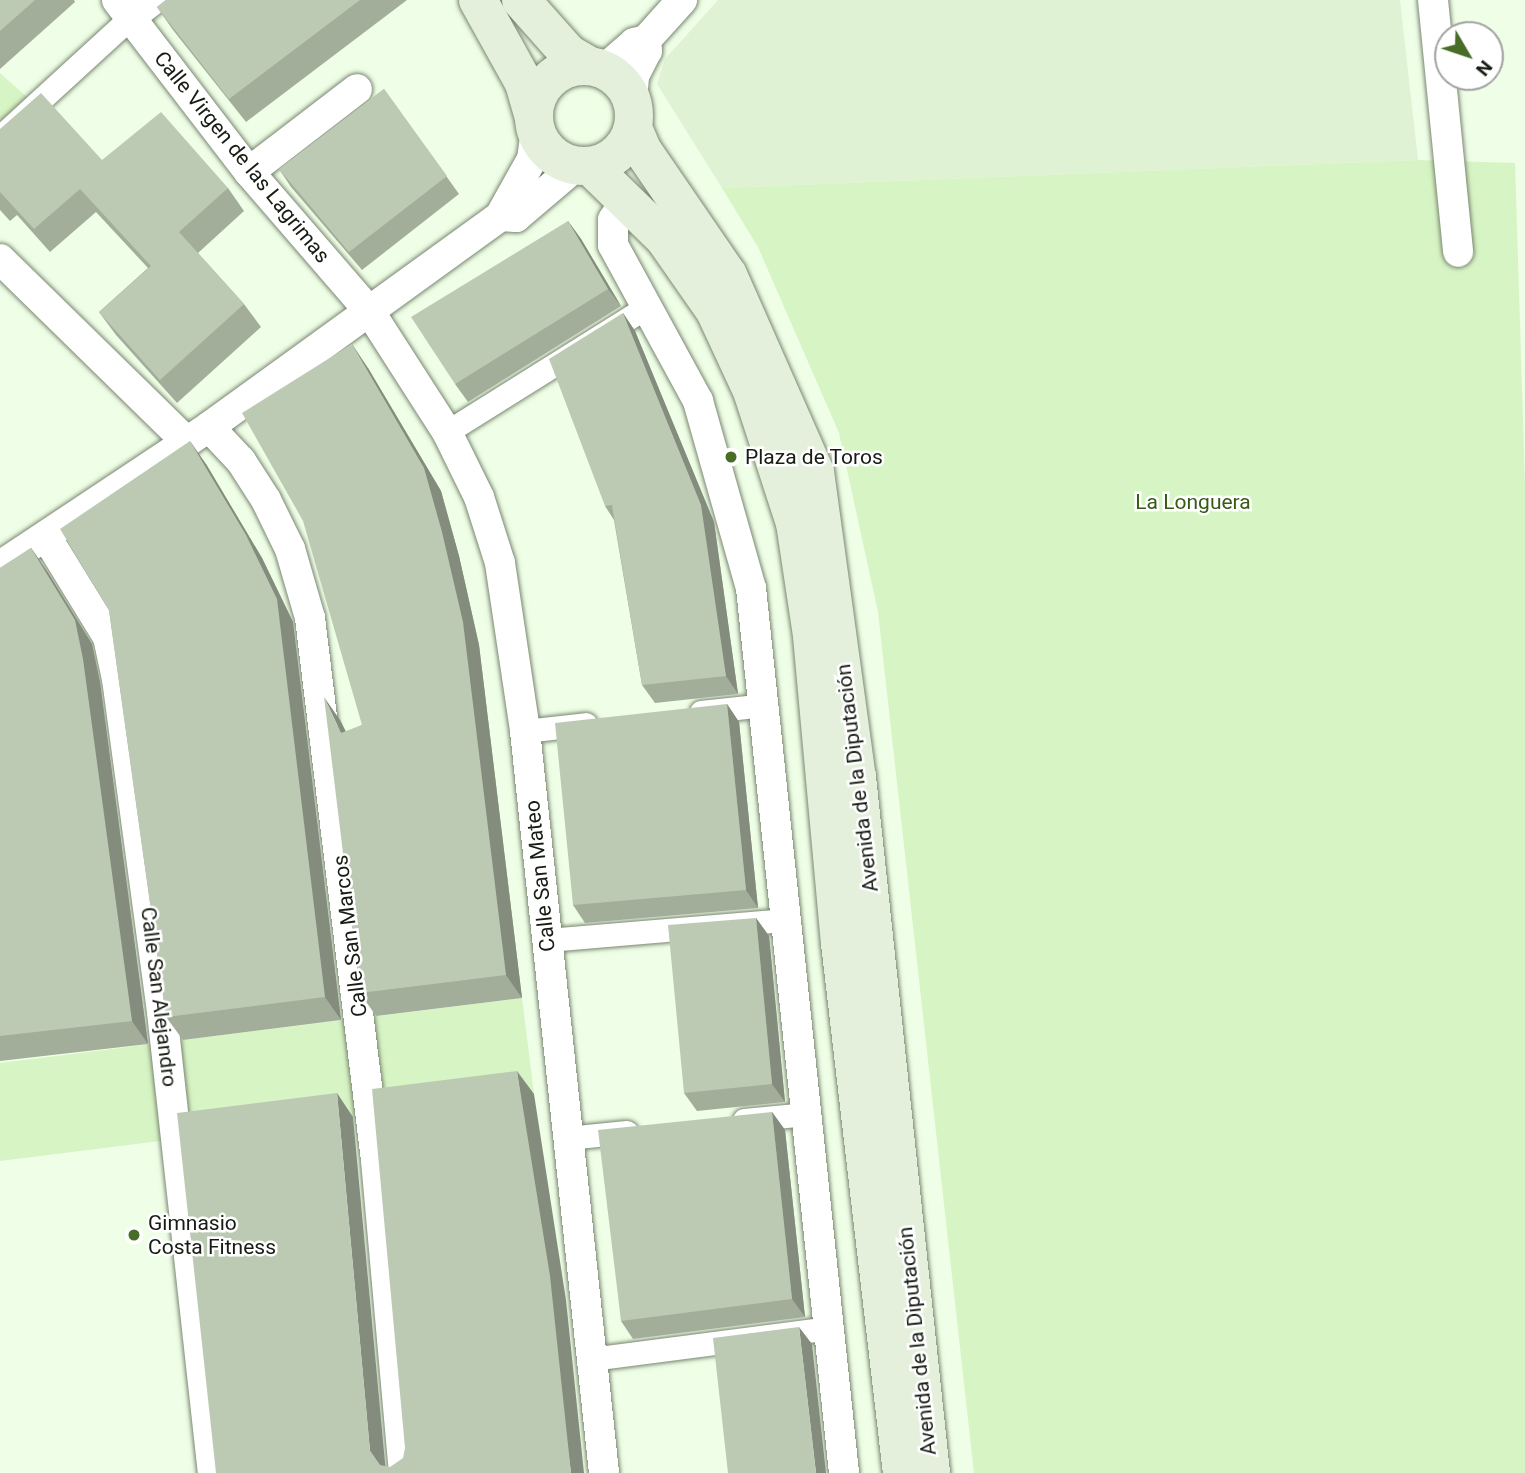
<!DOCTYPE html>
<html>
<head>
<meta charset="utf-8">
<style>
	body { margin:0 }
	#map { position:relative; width:1525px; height:1473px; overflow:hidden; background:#effee6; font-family:Roboto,sans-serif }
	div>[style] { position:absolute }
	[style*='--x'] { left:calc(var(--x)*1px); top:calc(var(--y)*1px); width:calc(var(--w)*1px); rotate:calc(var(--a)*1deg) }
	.built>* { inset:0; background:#e0f2d4 }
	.green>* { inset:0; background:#d7f4c4 }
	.roads { filter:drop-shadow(0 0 2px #798671) drop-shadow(0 0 2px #798671) }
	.pedestrian>* { height:23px; margin:-11.5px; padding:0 11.5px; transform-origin:11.5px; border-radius:11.5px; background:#fff }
	.minor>* { height:30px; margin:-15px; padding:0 15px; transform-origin:15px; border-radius:15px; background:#fff }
	.secondary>* { height:38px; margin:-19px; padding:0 19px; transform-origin:19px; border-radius:19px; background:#e4efdc }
	.secondary>.ring { margin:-19px; padding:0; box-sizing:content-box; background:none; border:38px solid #e4efdc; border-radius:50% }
	.wall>* { inset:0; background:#a2ae9a }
	.shaded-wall>* { inset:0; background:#848d7d }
	.building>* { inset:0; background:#bccab3 }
	.dots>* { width:19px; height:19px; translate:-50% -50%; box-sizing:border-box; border:4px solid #fff; border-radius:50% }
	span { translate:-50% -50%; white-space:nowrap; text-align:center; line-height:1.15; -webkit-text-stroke:5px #fff; paint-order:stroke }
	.street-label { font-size:21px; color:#161b13 }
	.poi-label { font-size:21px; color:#161b13 }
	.left { translate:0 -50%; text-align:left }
	.park-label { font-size:21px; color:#375b14 }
	.north { position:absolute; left:1434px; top:21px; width:70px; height:70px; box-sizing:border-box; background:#fff; border:2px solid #a2a4a1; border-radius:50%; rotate:129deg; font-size:19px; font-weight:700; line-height:28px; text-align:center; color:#161b13 }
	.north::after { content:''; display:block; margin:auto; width:24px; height:32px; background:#476d27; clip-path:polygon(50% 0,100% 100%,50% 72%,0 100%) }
</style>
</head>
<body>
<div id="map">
	<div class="built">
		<div style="clip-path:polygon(718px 0,1400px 0,1418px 160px,722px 188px,657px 84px,665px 59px)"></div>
	</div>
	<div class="green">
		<div style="clip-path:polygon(0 73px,29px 99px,0 125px)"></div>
		<div style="clip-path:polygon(1418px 160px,1515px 163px,1525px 484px,1525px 1473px,974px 1473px,878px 612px,839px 433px,758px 247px,722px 188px)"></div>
		<div style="clip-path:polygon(522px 998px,534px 1094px,0 1161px,0 1063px)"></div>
	</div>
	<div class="roads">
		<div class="pedestrian">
			<div style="--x:0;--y:137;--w:178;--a:-42.5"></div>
			<div style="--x:447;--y:432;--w:237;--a:-32.1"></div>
			<div style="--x:701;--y:712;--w:63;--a:-6.3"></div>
			<div style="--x:525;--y:731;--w:61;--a:-6.5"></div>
			<div style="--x:547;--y:940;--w:241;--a:-4.8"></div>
			<div style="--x:744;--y:1120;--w:63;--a:-5.4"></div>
			<div style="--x:567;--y:1138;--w:60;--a:-5.7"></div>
			<div style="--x:591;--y:1359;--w:241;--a:-7.4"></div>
		</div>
		<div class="minor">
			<div style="--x:117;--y:0;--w:217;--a:52.5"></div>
			<div style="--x:249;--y:172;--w:185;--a:49.2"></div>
			<div style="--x:370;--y:312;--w:143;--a:57.3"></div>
			<div style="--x:447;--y:432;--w:72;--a:63.8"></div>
			<div style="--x:479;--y:497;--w:69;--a:72.3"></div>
			<div style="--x:500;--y:563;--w:170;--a:81.5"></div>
			<div style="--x:525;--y:731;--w:746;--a:83.92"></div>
			<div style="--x:1433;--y:0;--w:253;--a:84.3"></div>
			<div style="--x:131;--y:17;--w:28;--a:-38"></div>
			<div style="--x:595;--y:67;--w:15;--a:-11"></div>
			<div style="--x:610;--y:64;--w:32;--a:-41"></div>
			<div style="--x:634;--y:43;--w:12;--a:-14"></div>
			<div style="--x:646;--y:40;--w:54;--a:-48"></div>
			<div style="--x:632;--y:100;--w:24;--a:-85"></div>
			<div style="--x:634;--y:76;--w:28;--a:-63"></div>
			<div style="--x:647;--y:51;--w:11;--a:-95"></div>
			<div style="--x:249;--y:172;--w:136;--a:-37.5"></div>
			<div style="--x:627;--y:199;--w:25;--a:124"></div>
			<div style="--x:613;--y:220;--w:25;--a:90"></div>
			<div style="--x:613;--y:245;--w:178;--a:61.4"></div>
			<div style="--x:698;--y:401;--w:194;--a:74.2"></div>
			<div style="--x:751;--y:588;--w:890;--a:84"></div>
			<div style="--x:500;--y:216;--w:65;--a:-60.7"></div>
			<div style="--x:532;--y:159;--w:28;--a:-82"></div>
			<div style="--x:0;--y:259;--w:262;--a:44.4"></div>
			<div style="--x:209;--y:427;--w:47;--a:46.7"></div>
			<div style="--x:241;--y:461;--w:46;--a:57.3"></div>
			<div style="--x:266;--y:500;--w:55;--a:63.9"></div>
			<div style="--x:290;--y:549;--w:72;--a:73.8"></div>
			<div style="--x:310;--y:618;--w:546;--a:83.06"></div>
			<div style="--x:376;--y:1160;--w:314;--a:84.9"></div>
			<div style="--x:47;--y:538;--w:116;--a:58.4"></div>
			<div style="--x:108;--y:637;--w:43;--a:77.9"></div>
			<div style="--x:117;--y:679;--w:336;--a:82.3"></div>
			<div style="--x:162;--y:1012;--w:464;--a:83.7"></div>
			<div style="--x:0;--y:566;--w:251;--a:-33.6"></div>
			<div style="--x:209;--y:427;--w:359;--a:-35.9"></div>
			<div style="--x:500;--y:216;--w:16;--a:4"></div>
			<div style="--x:516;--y:217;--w:79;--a:-40.4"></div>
		</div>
		<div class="secondary">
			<div style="--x:478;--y:0;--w:95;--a:61"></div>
			<div style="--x:524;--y:83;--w:35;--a:74"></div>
			<div style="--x:521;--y:0;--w:72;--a:48.4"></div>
			<div style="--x:569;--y:54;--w:24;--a:30"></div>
			<div class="ring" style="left:534px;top:66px;width:62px;height:62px"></div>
			<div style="--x:633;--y:128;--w:25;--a:67"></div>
			<div style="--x:643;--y:151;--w:150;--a:55.6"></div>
			<div style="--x:728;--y:275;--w:215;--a:66.2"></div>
			<div style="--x:815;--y:472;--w:308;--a:82.2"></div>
			<div style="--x:857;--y:777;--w:700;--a:83.93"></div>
			<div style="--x:590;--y:166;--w:103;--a:44.2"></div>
			<div style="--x:664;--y:238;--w:89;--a:55.1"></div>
			<div style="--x:715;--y:311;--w:88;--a:65.2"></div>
			<div style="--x:752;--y:391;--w:139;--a:72"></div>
			<div style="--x:795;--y:523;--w:114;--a:81.4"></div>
			<div style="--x:812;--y:636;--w:308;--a:84.8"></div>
			<div style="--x:840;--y:943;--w:534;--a:83.33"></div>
		</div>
	</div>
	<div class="wall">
		<div style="clip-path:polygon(0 0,74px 0,75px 2px,0 69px)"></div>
		<div style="clip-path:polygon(166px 0,407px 0,246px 122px,173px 30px,157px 7px)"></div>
		<div style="clip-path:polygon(384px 89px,459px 194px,362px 270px,291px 187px,279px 169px)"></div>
		<div style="clip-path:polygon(0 129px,102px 160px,228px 188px,244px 211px,198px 253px,244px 304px,261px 327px,177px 403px,116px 335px,99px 312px,148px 268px,96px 212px,50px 252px,17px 215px,10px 221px,0 210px)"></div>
		<div style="clip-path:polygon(568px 221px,581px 239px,621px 306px,468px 402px,455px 384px)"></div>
		<div style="clip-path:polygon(623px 313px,635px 331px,714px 522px,738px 694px,655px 703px,642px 685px,614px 520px,605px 506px)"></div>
		<div style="clip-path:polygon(368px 368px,441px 491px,459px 556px,479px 645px,522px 998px,376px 1016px,360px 993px,340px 720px,346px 732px,362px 725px)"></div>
		<div style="clip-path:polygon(206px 464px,262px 558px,293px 622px,341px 1020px,183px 1040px,166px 1017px,109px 610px)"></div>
		<div style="clip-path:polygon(31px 548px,47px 571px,92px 644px,100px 682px,148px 1044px,0 1061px,0 568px)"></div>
		<div style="clip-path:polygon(727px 704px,739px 722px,758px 908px,585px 923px,573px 905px)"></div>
		<div style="clip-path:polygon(756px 918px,769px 936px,785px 1102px,697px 1111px,684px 1093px)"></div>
		<div style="clip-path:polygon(772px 1112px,785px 1130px,805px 1317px,633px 1339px,621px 1321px)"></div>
	</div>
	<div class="shaded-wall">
		<div style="clip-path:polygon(568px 221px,581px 239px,621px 306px,608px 289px)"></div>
		<div style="clip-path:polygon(623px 313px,635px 331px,714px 522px,738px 694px,726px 676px)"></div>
		<div style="clip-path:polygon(352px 344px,368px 368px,441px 491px,459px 556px,479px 645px,522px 998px,506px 975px)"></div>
		<div style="clip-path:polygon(190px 441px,206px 464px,262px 558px,293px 622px,341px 1020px,325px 997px)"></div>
		<div style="clip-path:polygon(31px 548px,47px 571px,92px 644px,100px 682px,148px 1044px,132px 1021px)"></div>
		<div style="clip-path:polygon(324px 697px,340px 720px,358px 756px,341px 733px)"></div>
		<div style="clip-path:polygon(727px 704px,739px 722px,758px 908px,746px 890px)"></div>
		<div style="clip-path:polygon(756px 918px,769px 936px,785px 1102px,772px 1084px)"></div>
		<div style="clip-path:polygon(517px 1071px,534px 1094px,566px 1300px,584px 1473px,571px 1473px)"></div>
		<div style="clip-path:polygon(337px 1093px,353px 1117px,386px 1473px,385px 1473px,370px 1451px)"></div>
		<div style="clip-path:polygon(772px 1112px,785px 1130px,805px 1317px,792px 1299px)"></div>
		<div style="clip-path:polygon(799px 1327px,812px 1344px,826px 1473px,816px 1473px)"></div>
	</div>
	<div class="building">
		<div style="clip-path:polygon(0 0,35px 0,0 31px)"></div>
		<div style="clip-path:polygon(166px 0,360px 0,229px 99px,157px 7px)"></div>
		<div style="clip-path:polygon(384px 89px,447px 176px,349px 252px,279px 169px)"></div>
		<div style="clip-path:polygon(41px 93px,102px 160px,161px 112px,228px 188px,179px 232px,244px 304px,160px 380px,99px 312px,151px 266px,80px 189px,34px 229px,0 192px,0 129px)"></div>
		<div style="clip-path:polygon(568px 221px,608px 289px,455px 384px,411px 317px)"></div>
		<div style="clip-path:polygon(623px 313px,701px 505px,726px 676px,642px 685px,612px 505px,605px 506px,549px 359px)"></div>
		<div style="clip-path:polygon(352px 344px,424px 468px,442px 532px,463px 622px,506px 975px,360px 993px,324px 697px,341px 733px,362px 725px,303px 521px,242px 413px)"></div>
		<div style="clip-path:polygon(190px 441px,246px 535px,277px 599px,325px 997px,166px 1017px,109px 610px,60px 529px)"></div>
		<div style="clip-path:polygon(31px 548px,75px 620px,83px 659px,132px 1021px,0 1036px,0 568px)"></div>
		<div style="clip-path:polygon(727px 704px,746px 890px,573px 905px,555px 723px)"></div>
		<div style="clip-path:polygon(756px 918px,772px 1084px,684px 1093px,668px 925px)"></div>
		<div style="clip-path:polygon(517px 1071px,550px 1276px,571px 1473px,216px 1473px,177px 1113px,337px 1093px,370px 1451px,380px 1465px,390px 1467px,403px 1458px,405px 1448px,372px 1089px)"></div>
		<div style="clip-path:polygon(772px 1112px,792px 1299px,621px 1321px,598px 1130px)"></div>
		<div style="clip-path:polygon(799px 1327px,816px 1473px,728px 1473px,713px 1338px)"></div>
	</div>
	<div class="dots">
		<div style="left:731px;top:457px;background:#476d27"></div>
		<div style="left:134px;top:1235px;background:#476d27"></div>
	</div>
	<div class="street-label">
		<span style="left:242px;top:157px;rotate:51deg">Calle Virgen de las Lagrimas</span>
		<span style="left:857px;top:778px;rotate:-97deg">Avenida de la Diputación</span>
		<span style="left:540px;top:876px;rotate:-96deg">Calle San Mateo</span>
		<span style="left:350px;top:936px;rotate:-97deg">Calle San Marcos</span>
		<span style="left:159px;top:997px;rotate:83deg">Calle San Alejandro</span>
		<span style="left:917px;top:1341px;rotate:-96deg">Avenida de la Diputación</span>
	</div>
	<div class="poi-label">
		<span class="left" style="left:745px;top:457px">Plaza de Toros</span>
		<span class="left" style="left:148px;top:1235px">Gimnasio<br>Costa Fitness</span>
	</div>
	<div class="park-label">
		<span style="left:1193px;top:502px">La Longuera</span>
	</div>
	<div class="north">N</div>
</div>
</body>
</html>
